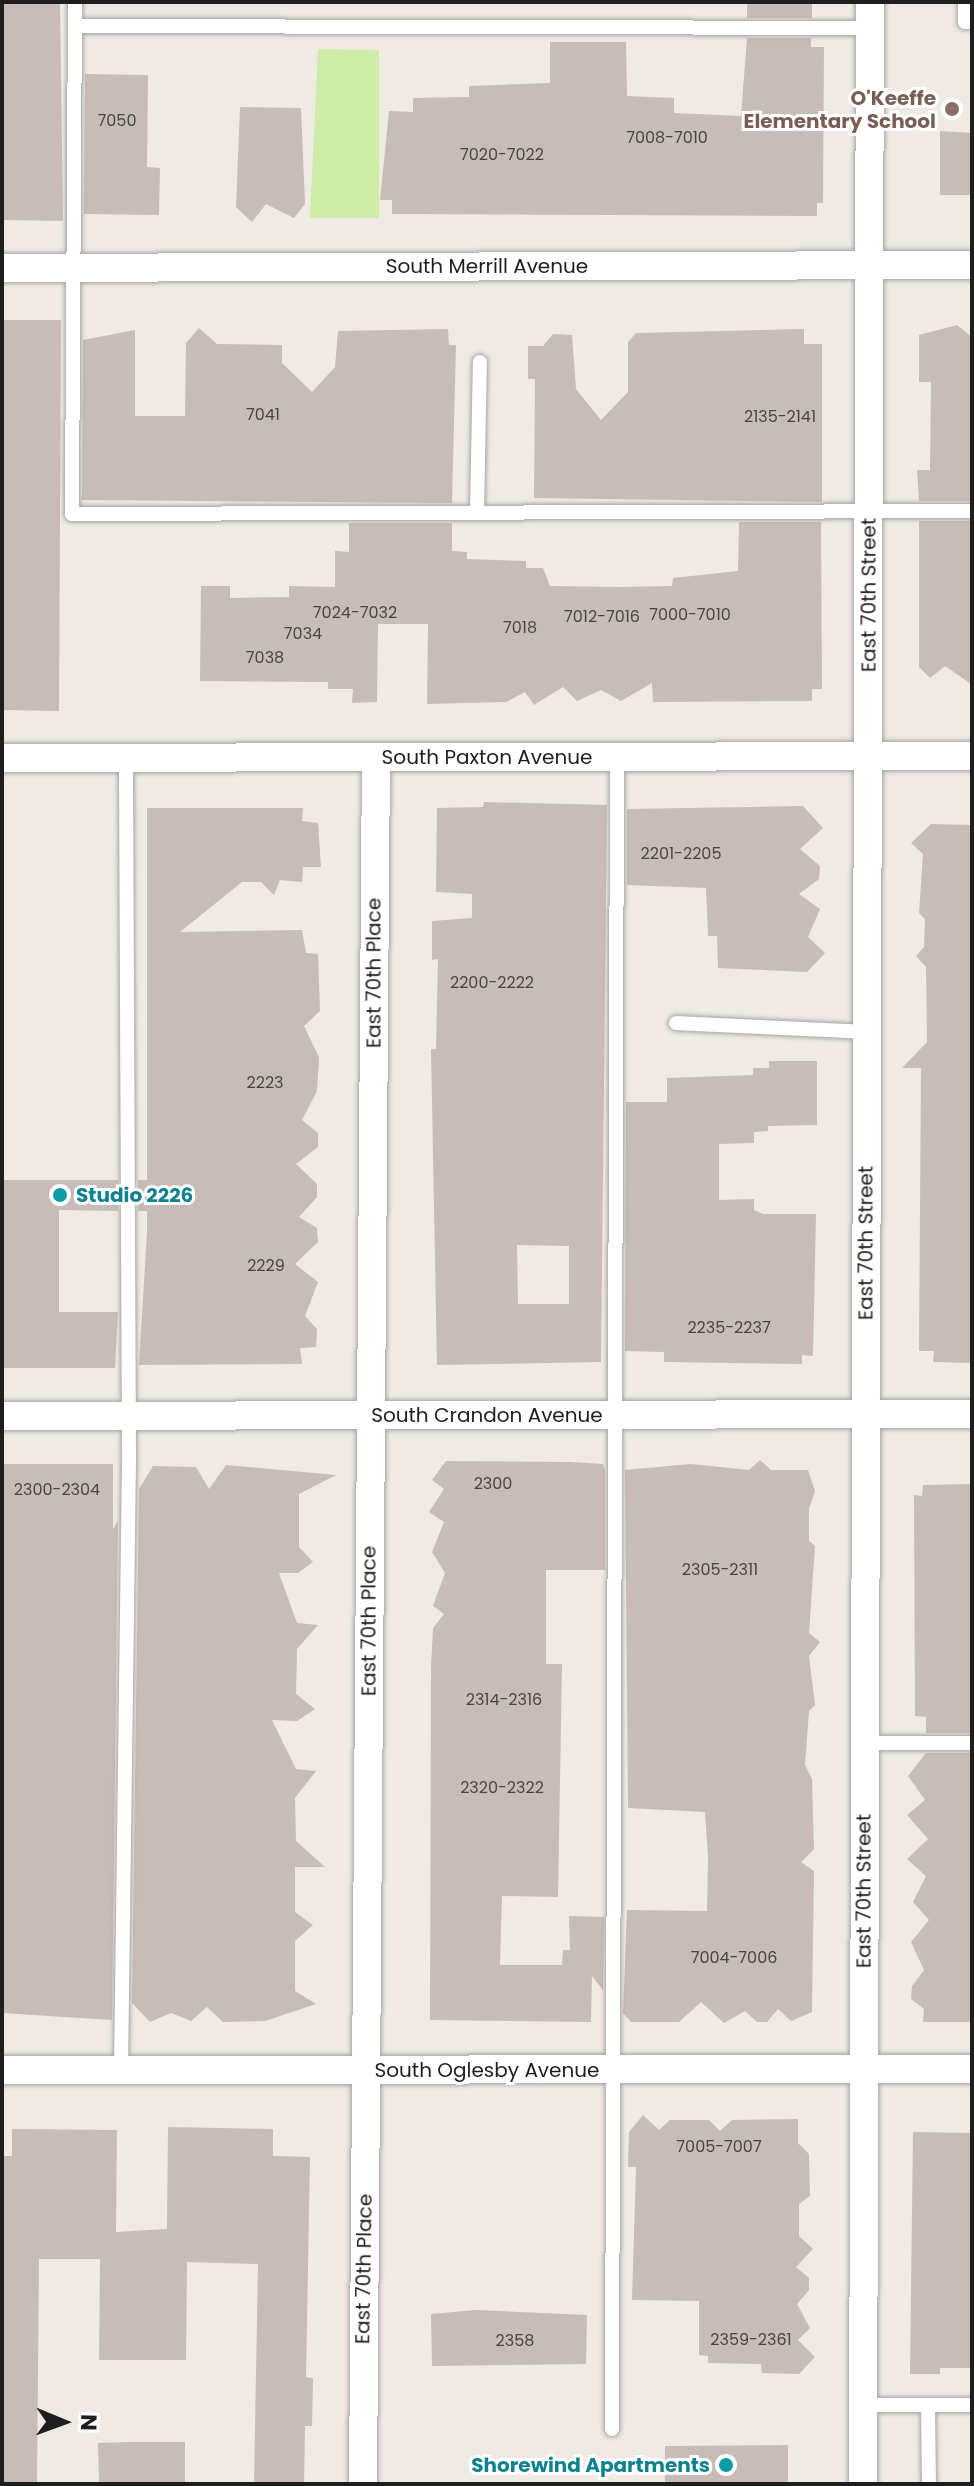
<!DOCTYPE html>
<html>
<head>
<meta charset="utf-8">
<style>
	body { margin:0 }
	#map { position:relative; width:974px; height:2486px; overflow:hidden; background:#efeae3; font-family:Poppins,sans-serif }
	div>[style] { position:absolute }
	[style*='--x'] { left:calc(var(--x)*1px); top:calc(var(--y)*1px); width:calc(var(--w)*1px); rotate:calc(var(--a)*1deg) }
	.grass>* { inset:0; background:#ceeba8 }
	.building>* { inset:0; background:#c7bcb7 }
	.roads { filter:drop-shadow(0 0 2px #a5a5a5) drop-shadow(0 0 2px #a5a5a5) }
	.lane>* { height:14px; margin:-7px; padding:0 7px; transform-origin:7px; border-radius:7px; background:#fff }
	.street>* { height:28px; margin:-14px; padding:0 14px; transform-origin:14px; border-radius:14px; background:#fff }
	.dots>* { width:22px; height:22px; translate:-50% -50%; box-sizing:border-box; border:4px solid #fff; border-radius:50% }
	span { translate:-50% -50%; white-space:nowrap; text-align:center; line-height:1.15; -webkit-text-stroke:6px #fff; paint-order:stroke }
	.number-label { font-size:16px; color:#484644 }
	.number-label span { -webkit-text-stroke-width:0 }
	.education-label { font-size:20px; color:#785e54; font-weight:700 }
	.right { translate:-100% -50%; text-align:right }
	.street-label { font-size:20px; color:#1e1e1e }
	.culture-label { font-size:20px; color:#0d838f; font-weight:700 }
	.left { translate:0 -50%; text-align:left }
	.frame { position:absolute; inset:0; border:4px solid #1e1e1e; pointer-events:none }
	.north { position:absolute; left:24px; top:2382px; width:80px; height:80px; -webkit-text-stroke:6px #fff; paint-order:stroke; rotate:91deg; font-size:22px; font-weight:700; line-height:32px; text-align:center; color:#1e1e1e }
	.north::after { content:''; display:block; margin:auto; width:28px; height:36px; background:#1e1e1e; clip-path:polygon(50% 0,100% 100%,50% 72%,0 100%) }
</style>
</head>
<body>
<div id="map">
	<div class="grass">
		<div style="clip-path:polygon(318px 49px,379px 50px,379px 218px,310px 218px)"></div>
	</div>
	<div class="building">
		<div style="clip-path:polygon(2px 2px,60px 2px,63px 221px,2px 220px)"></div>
		<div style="clip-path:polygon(747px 2px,812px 2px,812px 18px,747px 18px)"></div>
		<div style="clip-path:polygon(747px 38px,811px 38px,811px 47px,824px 47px,823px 203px,817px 203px,817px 216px,392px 214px,392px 200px,380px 200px,389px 111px,413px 112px,413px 98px,469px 97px,469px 86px,550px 83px,550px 42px,626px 42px,627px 96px,674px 98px,674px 113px,741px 116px)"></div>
		<div style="clip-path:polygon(85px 74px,148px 75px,147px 167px,160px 168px,159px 215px,84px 214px)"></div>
		<div style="clip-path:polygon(240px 107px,301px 108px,305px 204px,294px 218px,266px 204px,252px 222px,236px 207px)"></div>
		<div style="clip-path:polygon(940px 131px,972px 133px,972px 195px,940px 195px)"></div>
		<div style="clip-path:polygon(2px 320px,61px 320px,59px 711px,2px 710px)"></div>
		<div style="clip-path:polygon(957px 325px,972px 337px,972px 501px,919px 501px,917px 470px,930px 470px,931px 382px,919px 382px,919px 335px)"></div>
		<div style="clip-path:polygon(199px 328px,217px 344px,282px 345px,282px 363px,312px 392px,335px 367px,338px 331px,448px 329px,449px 345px,456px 345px,452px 503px,82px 500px,83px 340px,135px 330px,135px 416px,185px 416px,186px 343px)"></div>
		<div style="clip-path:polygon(804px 329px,804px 344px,822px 344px,822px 502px,534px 498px,535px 379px,528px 379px,528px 346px,543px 346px,553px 334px,572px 335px,576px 389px,601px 420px,628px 392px,628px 342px,636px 333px)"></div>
		<div style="clip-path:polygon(919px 521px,972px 521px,971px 684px,945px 666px,930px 678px,919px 667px)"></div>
		<div style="clip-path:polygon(739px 522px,821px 522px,822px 689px,812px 689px,812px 701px,653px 702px,652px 683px,621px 701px,601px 690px,577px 701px,563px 687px,534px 705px,525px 692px,506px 702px,427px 704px,428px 624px,378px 624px,377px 702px,352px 703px,353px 689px,328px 689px,328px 682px,200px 681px,201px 586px,230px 586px,230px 598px,289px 597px,289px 586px,335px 587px,335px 551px,349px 552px,349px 523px,452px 523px,452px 551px,467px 552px,467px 559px,526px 561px,526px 568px,543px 568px,550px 586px,619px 587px,672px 586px,673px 578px,738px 571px)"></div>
		<div style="clip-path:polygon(evenodd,484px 802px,607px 805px,601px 1362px,437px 1365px,431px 1049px,436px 1049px,438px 959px,432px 960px,432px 921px,472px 918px,472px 894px,436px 892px,437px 808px,483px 807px,484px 802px,517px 1245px,569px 1246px,569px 1304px,518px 1304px,517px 1245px)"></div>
		<div style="clip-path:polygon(803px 806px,823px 828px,800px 849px,820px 866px,819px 879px,799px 894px,820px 909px,808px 937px,825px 953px,807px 972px,718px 968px,717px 936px,708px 936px,706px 888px,627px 885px,627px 809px)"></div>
		<div style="clip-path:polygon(147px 808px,303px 808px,302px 821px,318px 823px,321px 867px,303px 867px,302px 882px,280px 880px,274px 895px,261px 882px,242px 882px,180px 932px,302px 930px,306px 953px,318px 954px,320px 1011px,304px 1026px,319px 1057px,317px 1091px,302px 1120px,318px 1133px,318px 1147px,296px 1164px,317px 1184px,317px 1197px,299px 1217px,317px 1228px,318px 1242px,295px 1264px,318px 1282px,305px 1316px,317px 1329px,316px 1347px,300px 1348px,302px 1364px,139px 1365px,147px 1232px,147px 1211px,138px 1211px,138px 1180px,147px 1180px)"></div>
		<div style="clip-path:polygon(931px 824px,972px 825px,972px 1363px,933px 1362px,934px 1351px,919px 1351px,921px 1068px,902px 1068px,927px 1042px,926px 967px,916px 956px,924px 947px,925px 919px,919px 913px,923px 854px,911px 843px)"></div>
		<div style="clip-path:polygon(769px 1061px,817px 1061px,817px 1125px,768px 1126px,768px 1131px,754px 1132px,754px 1143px,719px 1144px,719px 1200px,754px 1199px,754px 1210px,763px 1214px,816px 1214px,813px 1356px,802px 1355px,802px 1364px,664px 1362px,664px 1352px,625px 1351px,626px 1102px,667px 1102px,667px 1078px,753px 1075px,753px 1068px,769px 1068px)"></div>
		<div style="clip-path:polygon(2px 1180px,118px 1180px,118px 1211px,59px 1210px,59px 1312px,118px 1312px,115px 1368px,2px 1368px)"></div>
		<div style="clip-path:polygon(760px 1460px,771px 1470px,808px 1470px,815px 1491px,809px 1509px,809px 1541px,815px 1546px,809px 1633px,820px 1642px,809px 1656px,815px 1705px,809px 1711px,805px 1765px,812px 1779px,814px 1849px,801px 1862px,814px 1871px,812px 2012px,791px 2021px,778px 2009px,767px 2022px,757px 2022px,745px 2011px,724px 2023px,701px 2002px,679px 2022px,631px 2022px,623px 2013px,627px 1910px,707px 1911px,708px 1856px,705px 1812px,628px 1808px,625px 1470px,691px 1464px,749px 1470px)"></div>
		<div style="clip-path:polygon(446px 1461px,570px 1462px,603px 1464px,605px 1470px,605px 1570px,546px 1570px,546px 1664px,562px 1664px,558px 1897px,502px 1896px,500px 1965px,562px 1965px,563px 1950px,570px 1950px,569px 1916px,604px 1917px,603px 1990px,592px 1976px,591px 2022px,430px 2020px,431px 1668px,433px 1628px,444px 1614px,433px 1606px,445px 1573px,432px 1552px,444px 1522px,429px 1512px,444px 1489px,432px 1480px)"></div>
		<div style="clip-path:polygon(2px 1464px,113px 1464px,113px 1529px,118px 1521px,112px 2020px,2px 2013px)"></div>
		<div style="clip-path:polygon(226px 1465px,336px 1475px,299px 1494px,299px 1547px,313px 1562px,298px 1573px,279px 1573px,297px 1623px,318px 1625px,297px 1649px,296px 1694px,315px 1709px,297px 1721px,272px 1720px,296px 1769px,316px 1771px,295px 1798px,296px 1841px,325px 1867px,295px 1867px,295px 1912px,313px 1925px,295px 1941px,295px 1991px,316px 2004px,265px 2021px,223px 2022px,207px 2007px,191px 2021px,171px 2013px,150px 2022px,132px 2003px,139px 1489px,153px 1466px,196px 1467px,209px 1489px)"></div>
		<div style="clip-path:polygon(972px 1484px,972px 1733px,926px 1733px,926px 1717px,915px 1716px,914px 1495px,922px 1496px,923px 1485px)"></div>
		<div style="clip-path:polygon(926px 1753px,972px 1753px,972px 2022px,923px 2022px,924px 2009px,911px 1999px,912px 1986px,924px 1970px,911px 1942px,929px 1920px,913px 1902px,926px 1876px,907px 1859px,928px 1839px,907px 1815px,925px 1800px,908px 1776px)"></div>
		<div style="clip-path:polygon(643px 2115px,659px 2130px,670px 2120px,709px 2120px,720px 2131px,732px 2120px,798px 2119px,798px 2143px,809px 2154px,810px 2196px,799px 2204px,799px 2236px,813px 2249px,796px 2267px,809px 2278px,809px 2290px,797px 2304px,810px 2328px,798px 2340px,815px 2357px,799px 2374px,762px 2373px,761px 2364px,708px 2363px,708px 2356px,699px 2355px,699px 2301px,632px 2300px,636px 2167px,628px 2167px,629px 2132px)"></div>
		<div style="clip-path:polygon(168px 2127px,273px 2129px,273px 2156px,310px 2157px,306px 2377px,313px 2378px,312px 2426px,305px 2426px,304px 2484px,254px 2484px,258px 2264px,187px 2262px,186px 2360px,99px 2360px,100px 2259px,39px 2259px,37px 2484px,2px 2484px,2px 2156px,12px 2156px,12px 2129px,117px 2130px,116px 2232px,167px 2229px)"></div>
		<div style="clip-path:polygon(913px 2132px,972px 2133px,972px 2368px,940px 2368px,940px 2374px,910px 2374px)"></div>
		<div style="clip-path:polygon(476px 2310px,587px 2315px,586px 2364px,432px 2366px,431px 2314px)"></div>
		<div style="clip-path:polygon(130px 2442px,185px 2442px,185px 2482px,99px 2482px,98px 2443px)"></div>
		<div style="clip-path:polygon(788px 2445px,788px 2484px,665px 2484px,665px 2446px)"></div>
	</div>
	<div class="roads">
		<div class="lane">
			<div style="--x:75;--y:2;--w:512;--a:90.34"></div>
			<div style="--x:72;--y:514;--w:900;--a:-0.19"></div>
			<div style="--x:965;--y:2;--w:20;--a:90"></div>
			<div style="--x:965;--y:22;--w:7;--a:0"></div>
			<div style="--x:75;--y:26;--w:795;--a:0.14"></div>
			<div style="--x:477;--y:512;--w:150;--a:-88.9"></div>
			<div style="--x:676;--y:1023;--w:191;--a:2.7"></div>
			<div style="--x:865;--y:1743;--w:107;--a:0"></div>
			<div style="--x:121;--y:2070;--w:613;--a:-89.25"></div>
			<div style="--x:129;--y:1457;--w:699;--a:-90.25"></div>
			<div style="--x:863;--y:2405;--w:109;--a:0"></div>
			<div style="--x:928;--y:2405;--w:79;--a:89.3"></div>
			<div style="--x:612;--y:2429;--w:1672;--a:-89.83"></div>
		</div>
		<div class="street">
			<div style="--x:2;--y:268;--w:970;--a:-0.18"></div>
			<div style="--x:2;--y:758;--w:970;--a:-0.12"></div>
			<div style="--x:2;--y:1416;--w:970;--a:-0.12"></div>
			<div style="--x:2;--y:2070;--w:970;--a:-0.06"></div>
			<div style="--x:363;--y:2484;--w:1727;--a:-89.57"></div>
			<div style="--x:863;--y:2484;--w:2482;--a:-89.84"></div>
		</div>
	</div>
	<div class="dots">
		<div style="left:952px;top:109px;background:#8d6e63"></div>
		<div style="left:60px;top:1195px;background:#0f9aa8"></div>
		<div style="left:726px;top:2465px;background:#0f9aa8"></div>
	</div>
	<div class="number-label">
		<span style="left:117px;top:121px">7050</span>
		<span style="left:667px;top:138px">7008-7010</span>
		<span style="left:502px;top:155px">7020-7022</span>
		<span style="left:263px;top:415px">7041</span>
		<span style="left:780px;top:417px">2135-2141</span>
		<span style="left:355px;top:613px">7024-7032</span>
		<span style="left:690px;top:615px">7000-7010</span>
		<span style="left:602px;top:617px">7012-7016</span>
		<span style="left:520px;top:628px">7018</span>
		<span style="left:303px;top:634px">7034</span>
		<span style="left:265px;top:658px">7038</span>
		<span style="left:681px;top:854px">2201-2205</span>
		<span style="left:492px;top:983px">2200-2222</span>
		<span style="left:265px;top:1083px">2223</span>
		<span style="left:266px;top:1266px">2229</span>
		<span style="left:729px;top:1328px">2235-2237</span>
		<span style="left:493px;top:1484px">2300</span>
		<span style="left:57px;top:1490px">2300-2304</span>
		<span style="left:720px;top:1570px">2305-2311</span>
		<span style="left:504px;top:1700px">2314-2316</span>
		<span style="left:502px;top:1788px">2320-2322</span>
		<span style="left:734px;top:1958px">7004-7006</span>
		<span style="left:719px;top:2147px">7005-7007</span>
		<span style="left:751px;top:2340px">2359-2361</span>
		<span style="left:515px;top:2341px">2358</span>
	</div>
	<div class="education-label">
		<span class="right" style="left:936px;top:110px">O'Keeffe<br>Elementary School</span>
	</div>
	<div class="street-label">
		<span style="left:487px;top:266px">South Merrill Avenue</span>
		<span style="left:869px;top:595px;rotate:-90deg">East 70th Street</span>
		<span style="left:487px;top:757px">South Paxton Avenue</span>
		<span style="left:374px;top:973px;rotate:-90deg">East 70th Place</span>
		<span style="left:866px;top:1243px;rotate:-90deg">East 70th Street</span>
		<span style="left:487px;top:1415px">South Crandon Avenue</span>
		<span style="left:369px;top:1621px;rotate:-90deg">East 70th Place</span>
		<span style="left:864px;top:1891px;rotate:-90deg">East 70th Street</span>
		<span style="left:487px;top:2070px">South Oglesby Avenue</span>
		<span style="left:364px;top:2269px;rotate:-89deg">East 70th Place</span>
	</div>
	<div class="culture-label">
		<span class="left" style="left:76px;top:1195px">Studio 2226</span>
		<span class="right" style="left:710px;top:2465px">Shorewind Apartments</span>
	</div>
	<div class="frame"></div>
	<div class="north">N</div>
</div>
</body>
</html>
